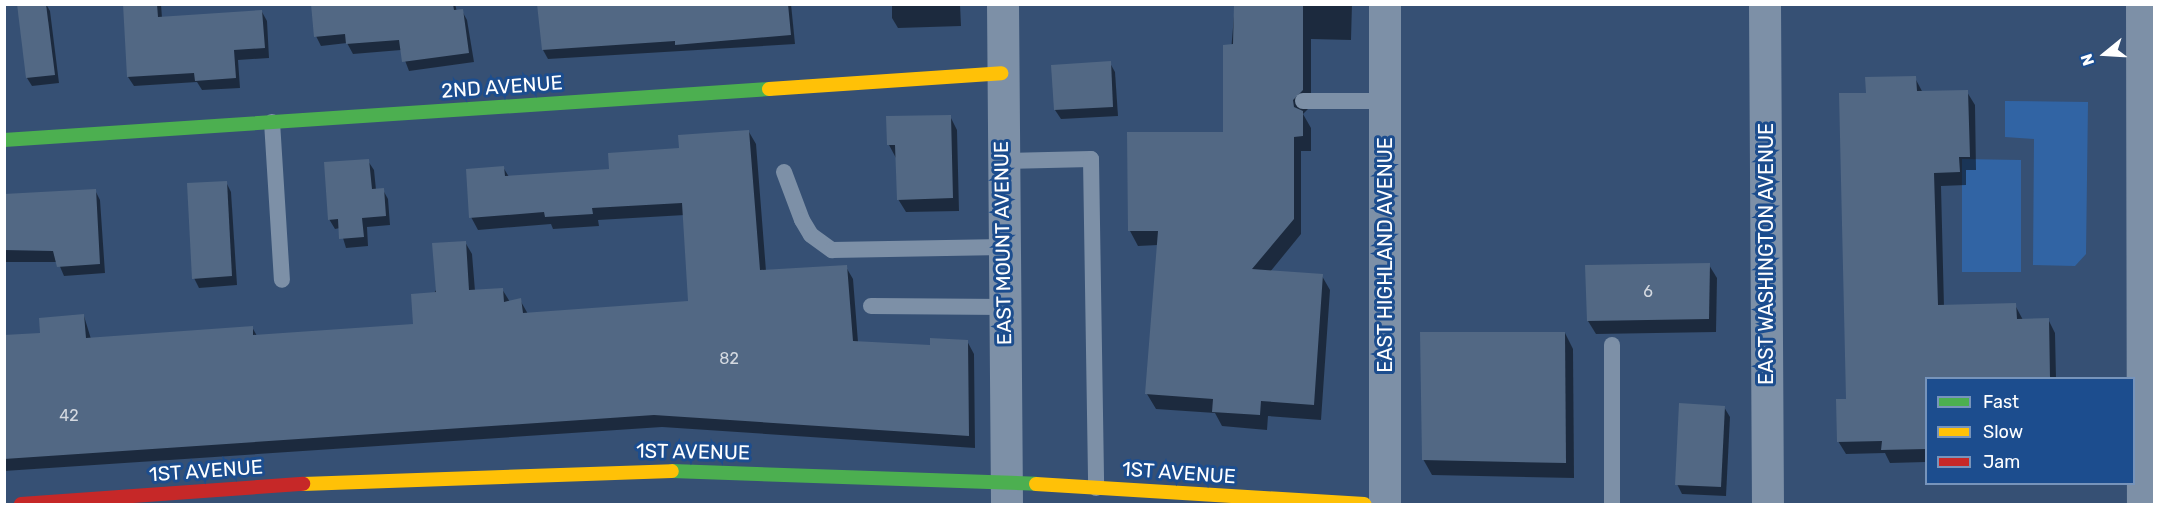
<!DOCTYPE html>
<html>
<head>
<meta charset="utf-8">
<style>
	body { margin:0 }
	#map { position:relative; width:2159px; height:509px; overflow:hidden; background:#365074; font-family:Rubik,sans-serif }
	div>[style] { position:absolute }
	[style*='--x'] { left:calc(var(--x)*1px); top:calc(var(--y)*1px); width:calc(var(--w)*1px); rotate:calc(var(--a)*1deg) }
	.green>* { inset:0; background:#3164a4 }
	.shadow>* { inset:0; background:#0007 }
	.building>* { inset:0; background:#526884 }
	.lane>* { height:16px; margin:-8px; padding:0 8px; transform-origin:8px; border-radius:8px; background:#7d90a7 }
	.street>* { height:32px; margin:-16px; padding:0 16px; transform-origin:16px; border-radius:16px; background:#7d90a7 }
	.fast>* { height:14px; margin:-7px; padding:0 7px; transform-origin:7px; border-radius:7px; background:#4caf50 }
	.slow>* { height:14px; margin:-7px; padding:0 7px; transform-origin:7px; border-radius:7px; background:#ffc107 }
	.jam>* { height:14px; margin:-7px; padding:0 7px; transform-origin:7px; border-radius:7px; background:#c62828 }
	span { translate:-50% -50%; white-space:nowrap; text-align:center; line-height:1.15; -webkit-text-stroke:6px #1c4d8e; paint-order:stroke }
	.number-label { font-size:16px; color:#d4d9e0 }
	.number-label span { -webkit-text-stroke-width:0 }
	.street-label { font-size:20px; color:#fff }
	.frame { position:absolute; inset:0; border:6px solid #fff; pointer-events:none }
	.legend { position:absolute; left:1925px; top:377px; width:210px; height:108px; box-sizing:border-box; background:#1c4d8e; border:2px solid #7794bb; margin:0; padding:8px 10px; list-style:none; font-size:18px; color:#fff }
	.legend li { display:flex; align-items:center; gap:12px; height:30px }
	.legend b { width:30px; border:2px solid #7794bb }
	.north { position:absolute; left:2075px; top:24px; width:60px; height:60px; -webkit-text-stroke:4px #1c4d8e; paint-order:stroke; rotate:252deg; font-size:16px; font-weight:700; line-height:24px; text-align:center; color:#fff }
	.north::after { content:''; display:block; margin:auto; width:21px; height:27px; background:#fff; clip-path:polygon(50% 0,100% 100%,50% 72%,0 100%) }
</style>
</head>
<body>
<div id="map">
	<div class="green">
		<div style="clip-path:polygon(2005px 101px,2088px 102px,2086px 254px,2075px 266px,2033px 265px,2034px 139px,2005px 137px)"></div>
		<div style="clip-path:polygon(1962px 159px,2021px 160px,2021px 272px,1962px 272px)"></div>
	</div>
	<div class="shadow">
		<div style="clip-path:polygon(19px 4px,46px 4px,50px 11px,59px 83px,32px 86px,27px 78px)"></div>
		<div style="clip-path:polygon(124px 4px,161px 4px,162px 18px,262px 12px,267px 21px,269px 58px,238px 60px,240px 88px,202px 90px,197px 82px,134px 86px,128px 77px)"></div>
		<div style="clip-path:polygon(387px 4px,455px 4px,457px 12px,462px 11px,467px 20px,474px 62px,409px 71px,401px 50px,353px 54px,347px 43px,321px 46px,316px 36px)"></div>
		<div style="clip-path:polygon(539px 4px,791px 4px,795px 44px,548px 59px,543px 50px)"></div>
		<div style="clip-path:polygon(892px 4px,960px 4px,961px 26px,898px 28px,892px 18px)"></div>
		<div style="clip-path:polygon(1235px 4px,1352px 4px,1351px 40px,1311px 39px,1311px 106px,1303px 114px,1311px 128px,1311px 151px,1301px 151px,1301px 234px,1270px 272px,1322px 276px,1330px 290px,1321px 420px,1268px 416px,1267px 430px,1222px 426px,1215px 413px,1156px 409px,1147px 394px,1158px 245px,1138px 246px,1130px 231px,1224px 134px)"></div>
		<div style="clip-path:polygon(1110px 63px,1115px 72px,1118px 116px,1061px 119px,1055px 110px,1052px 66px)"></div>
		<div style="clip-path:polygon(1915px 78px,1923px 93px,1967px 92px,1975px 105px,1976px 170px,1966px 170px,1966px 185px,1941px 186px,1944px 307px,2015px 305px,2023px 320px,2048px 319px,2055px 333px,2056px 378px,1926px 378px,1926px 462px,1890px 463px,1885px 453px,1846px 454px,1838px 441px,1847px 400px,1868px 94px)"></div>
		<div style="clip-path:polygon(950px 116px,957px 130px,959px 211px,906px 212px,898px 199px,896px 158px,889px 145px)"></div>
		<div style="clip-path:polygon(749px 132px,756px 144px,766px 271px,846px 267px,853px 279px,858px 342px,932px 347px,967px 341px,974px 354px,975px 448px,662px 427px,4px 471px,4px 337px,42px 334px,84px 316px,91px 339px,252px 327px,257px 336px,415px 325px,465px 242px,472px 254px,475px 291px,502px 289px,510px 302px,520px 300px,528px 314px,690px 303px,685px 215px,598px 220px,599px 226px,553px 229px,551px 224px,478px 230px,471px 217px,503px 167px,509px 177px,610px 171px)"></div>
		<div style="clip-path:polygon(368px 161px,374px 170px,376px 190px,383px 190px,388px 199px,390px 225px,367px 227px,368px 246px,346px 248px,340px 228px,335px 229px,329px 219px)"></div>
		<div style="clip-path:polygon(226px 182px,231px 192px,237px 285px,199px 288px,194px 278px)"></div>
		<div style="clip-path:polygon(95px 190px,100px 200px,105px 273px,64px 276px,58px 262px,4px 262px,4px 196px)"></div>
		<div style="clip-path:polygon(1709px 265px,1717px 278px,1716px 332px,1596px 334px,1588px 321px,1586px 266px)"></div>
		<div style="clip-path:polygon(1565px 333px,1573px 349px,1574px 478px,1432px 475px,1423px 459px)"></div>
		<div style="clip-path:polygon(1724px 407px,1730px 417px,1726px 496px,1682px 494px,1677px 484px)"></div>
	</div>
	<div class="building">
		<div style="clip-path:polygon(17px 4px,46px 4px,55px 75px,26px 78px)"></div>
		<div style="clip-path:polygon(123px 4px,157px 4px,158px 17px,262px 10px,265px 48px,234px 50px,236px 78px,195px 81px,194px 73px,127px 77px)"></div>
		<div style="clip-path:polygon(311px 4px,453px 4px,454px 10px,463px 9px,469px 53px,402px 62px,399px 40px,346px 44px,345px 34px,314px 37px)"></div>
		<div style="clip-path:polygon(537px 4px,788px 4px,791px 35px,675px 45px,675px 41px,542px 50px)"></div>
		<div style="clip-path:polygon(1234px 4px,1303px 4px,1303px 90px,1293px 100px,1294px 107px,1303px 111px,1303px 136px,1294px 137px,1294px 219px,1252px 269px,1323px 274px,1314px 405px,1261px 401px,1260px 415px,1212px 412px,1213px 399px,1145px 394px,1158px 231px,1128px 231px,1127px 132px,1223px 132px,1223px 45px,1233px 44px)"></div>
		<div style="clip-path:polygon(1111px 61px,1113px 107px,1054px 110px,1051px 65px)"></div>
		<div style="clip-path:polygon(1916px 76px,1917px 91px,1968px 90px,1970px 157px,1959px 157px,1960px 172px,1934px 173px,1938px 305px,2016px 303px,2017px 319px,2049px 318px,2050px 378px,1926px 378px,1926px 449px,1881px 450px,1882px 441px,1837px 442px,1836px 399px,1846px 399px,1839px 93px,1866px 93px,1865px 77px)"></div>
		<div style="clip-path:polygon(951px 115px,953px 198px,897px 200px,895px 145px,887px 145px,886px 116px)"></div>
		<div style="clip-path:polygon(749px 130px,760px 270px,847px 265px,853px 341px,930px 345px,930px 338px,968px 340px,969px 436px,654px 415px,4px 459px,4px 335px,40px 333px,39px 318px,84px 314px,86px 338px,253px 326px,253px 335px,413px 324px,411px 294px,436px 292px,432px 243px,466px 241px,469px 290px,503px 288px,504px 302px,521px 298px,523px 313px,688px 301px,682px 203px,592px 208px,593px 214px,545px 217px,544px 212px,469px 218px,466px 169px,504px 166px,505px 176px,609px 169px,608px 153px,679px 148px,678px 135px)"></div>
		<div style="clip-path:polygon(369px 159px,372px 189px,384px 188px,386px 216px,362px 218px,364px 237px,339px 239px,338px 219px,328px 220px,324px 162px)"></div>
		<div style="clip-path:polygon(227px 181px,232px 276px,192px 279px,187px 183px)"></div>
		<div style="clip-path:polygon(96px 189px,100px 264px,57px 267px,53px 251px,4px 250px,4px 194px)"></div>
		<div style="clip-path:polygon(1710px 263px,1709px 319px,1587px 321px,1585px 265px)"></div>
		<div style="clip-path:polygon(1420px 332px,1565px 332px,1566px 463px,1422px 460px)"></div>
		<div style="clip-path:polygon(1679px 403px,1725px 406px,1721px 487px,1675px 485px)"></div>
	</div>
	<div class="lane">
		<div style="--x:1303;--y:101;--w:82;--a:0"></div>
		<div style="--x:272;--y:122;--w:158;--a:86.4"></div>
		<div style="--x:1002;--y:161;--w:89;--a:-1.3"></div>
		<div style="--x:1091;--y:159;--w:329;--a:89.1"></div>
		<div style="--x:784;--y:172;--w:51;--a:69.4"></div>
		<div style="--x:802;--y:220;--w:17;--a:59"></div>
		<div style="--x:811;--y:235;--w:26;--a:36"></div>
		<div style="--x:832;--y:250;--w:171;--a:-1"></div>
		<div style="--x:871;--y:306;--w:133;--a:0.4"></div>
		<div style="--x:1612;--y:504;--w:159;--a:-90"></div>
	</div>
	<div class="street">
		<div style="--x:1003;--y:4;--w:500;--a:89.54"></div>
		<div style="--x:1765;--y:4;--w:500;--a:89.66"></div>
		<div style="--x:2142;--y:4;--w:500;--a:89.89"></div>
		<div style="--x:1385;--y:504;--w:500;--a:-90"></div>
	</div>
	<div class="fast">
		<div style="--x:4;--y:140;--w:767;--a:-3.81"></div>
		<div style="--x:672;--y:471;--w:364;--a:2"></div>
	</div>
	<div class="slow">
		<div style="--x:769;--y:89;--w:233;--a:-3.9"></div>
		<div style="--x:303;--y:484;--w:369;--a:-2"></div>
		<div style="--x:1036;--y:484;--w:329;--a:3.5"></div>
	</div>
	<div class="jam">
		<div style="--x:21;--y:504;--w:283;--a:-4.1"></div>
	</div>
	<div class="number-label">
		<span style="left:1648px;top:292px">6</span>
		<span style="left:729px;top:359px">82</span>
		<span style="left:69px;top:416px">42</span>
	</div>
	<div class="street-label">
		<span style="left:502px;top:87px;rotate:-4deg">2ND AVENUE</span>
		<span style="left:1003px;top:243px;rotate:-91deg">EAST MOUNT AVENUE</span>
		<span style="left:1766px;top:254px;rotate:-90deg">EAST WASHINGTON AVENUE</span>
		<span style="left:1385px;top:255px;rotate:-90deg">EAST HIGHLAND AVENUE</span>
		<span style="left:693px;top:452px;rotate:1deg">1ST AVENUE</span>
		<span style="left:206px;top:471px;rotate:-4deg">1ST AVENUE</span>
		<span style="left:1179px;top:473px;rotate:4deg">1ST AVENUE</span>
	</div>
	<div class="frame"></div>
	<ul class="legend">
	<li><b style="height:8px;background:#4caf50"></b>Fast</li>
	<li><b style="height:8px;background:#ffc107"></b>Slow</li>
	<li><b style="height:8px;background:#c62828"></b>Jam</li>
	</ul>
	<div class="north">N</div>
</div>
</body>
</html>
